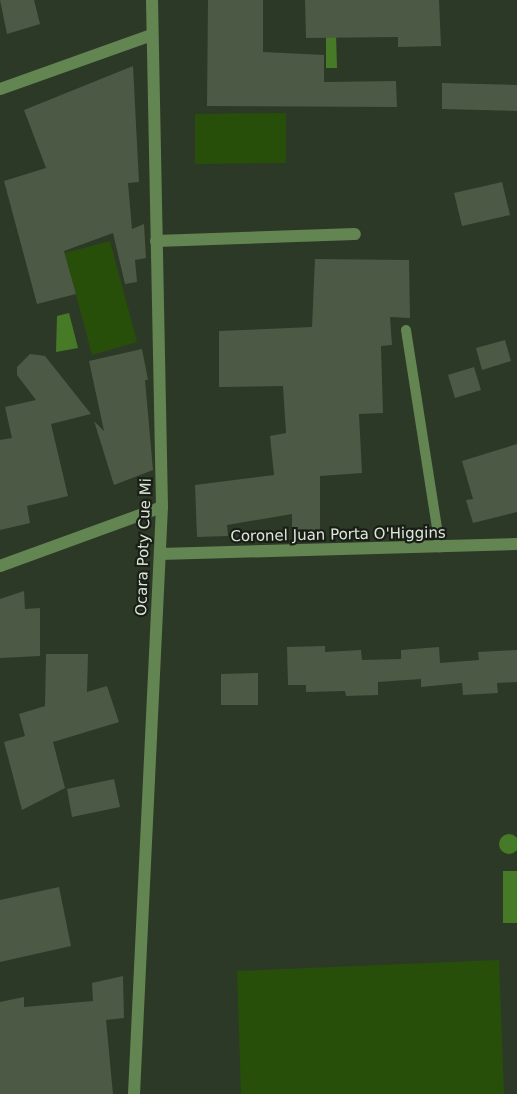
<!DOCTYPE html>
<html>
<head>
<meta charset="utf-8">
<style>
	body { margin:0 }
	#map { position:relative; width:517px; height:1094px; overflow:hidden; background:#2d3927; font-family:"DejaVu Sans",sans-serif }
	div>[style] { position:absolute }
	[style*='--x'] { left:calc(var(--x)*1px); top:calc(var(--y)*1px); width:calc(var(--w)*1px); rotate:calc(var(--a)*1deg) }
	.green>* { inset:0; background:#274f0a }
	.water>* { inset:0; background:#477a27 }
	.round { border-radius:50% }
	.building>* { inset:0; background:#4b5945 }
	.lane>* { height:10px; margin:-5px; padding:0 5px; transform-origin:5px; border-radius:5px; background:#638552 }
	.street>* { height:12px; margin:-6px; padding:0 6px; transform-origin:6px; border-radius:6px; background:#638552 }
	span { translate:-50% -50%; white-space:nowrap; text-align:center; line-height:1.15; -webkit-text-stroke:4.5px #191f16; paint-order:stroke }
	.street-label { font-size:15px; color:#dee6da }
</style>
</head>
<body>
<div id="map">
	<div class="green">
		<div style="clip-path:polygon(286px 113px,286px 163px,195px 164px,195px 114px)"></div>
		<div style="clip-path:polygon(110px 241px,137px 342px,92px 355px,65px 253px)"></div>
		<div style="clip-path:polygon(499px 960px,504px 1094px,241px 1094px,237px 971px)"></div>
	</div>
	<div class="water">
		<div style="clip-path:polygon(326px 34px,336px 34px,337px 68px,326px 68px)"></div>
		<div style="clip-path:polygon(69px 313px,78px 348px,56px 352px,57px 316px)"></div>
		<div class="round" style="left:499px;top:834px;width:20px;height:20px"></div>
		<div style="clip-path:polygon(503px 871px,517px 871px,517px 923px,503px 923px)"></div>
	</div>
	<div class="building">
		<div style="clip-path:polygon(0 0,34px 0,40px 24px,7px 34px)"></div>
		<div style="clip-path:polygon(208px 0,263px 0,263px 52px,324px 55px,324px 82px,396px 81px,397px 107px,207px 106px)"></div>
		<div style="clip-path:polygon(305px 0,439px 0,441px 46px,398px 47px,398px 37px,306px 38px)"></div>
		<div style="clip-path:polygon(133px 66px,139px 182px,128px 183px,132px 229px,144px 224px,146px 258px,135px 260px,137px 282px,125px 284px,113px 233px,64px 251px,76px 294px,37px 304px,4px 181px,46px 168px,24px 110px)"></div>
		<div style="clip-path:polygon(442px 83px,517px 85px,517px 111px,442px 109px)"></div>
		<div style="clip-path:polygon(502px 182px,510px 215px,462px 226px,454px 193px)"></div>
		<div style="clip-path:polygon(315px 259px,409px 260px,410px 318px,390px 317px,392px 345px,381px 346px,383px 413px,359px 414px,362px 473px,320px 476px,320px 533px,292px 533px,292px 514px,227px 525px,228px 536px,197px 537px,195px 485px,274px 475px,270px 436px,286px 433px,283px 386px,219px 387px,219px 331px,312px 327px)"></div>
		<div style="clip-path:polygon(505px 340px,511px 361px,482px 370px,476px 348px)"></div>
		<div style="clip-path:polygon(142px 349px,148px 380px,145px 380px,153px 470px,114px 485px,94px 421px,104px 431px,89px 361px)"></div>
		<div style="clip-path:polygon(30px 354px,45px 356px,91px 414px,51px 424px,68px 496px,27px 506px,30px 523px,0 530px,0 440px,12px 438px,5px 407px,36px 400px,17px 375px,17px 367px)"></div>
		<div style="clip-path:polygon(474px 367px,481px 390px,455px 398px,448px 375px)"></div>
		<div style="clip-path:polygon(517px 444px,517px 512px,473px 523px,466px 500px,473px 499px,462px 461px)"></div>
		<div style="clip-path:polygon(24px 591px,25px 609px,40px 608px,40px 656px,0 658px,0 599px)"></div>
		<div style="clip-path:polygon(325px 646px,325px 652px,361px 650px,362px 660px,401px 659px,401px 650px,439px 647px,440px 663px,479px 660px,478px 652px,517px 650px,517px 682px,497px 683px,498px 693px,463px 695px,462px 683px,421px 687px,421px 679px,378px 682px,378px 695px,346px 696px,345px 691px,306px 692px,306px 685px,288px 685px,287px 647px)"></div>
		<div style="clip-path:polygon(46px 654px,88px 654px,87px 692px,107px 686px,119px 722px,53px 742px,65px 788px,22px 810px,4px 742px,25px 736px,19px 714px,45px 706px)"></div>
		<div style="clip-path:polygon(258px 673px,258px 705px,221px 705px,221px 674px)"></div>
		<div style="clip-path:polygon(114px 779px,120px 807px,72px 817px,67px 789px)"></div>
		<div style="clip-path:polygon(59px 887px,71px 946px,0 962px,0 900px)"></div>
		<div style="clip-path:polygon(123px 976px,124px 1018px,106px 1020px,113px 1094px,0 1094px,0 1002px,24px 997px,24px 1007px,93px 1001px,92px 983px)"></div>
	</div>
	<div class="lane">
		<div style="--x:406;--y:330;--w:220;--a:81.1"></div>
	</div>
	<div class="street">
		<div style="--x:0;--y:89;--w:161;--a:-19.6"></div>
		<div style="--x:156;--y:241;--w:199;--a:-2"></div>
		<div style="--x:160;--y:554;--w:357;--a:-1.6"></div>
		<div style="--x:0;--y:566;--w:172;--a:-20"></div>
		<div style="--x:134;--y:1094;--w:588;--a:-87.27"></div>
		<div style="--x:162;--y:507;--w:507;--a:-91.13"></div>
	</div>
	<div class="street-label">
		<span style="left:338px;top:535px;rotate:-1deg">Coronel Juan Porta O'Higgins</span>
		<span style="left:144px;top:547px;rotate:-88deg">Ocara Poty Cue Mi</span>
	</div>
</div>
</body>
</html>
